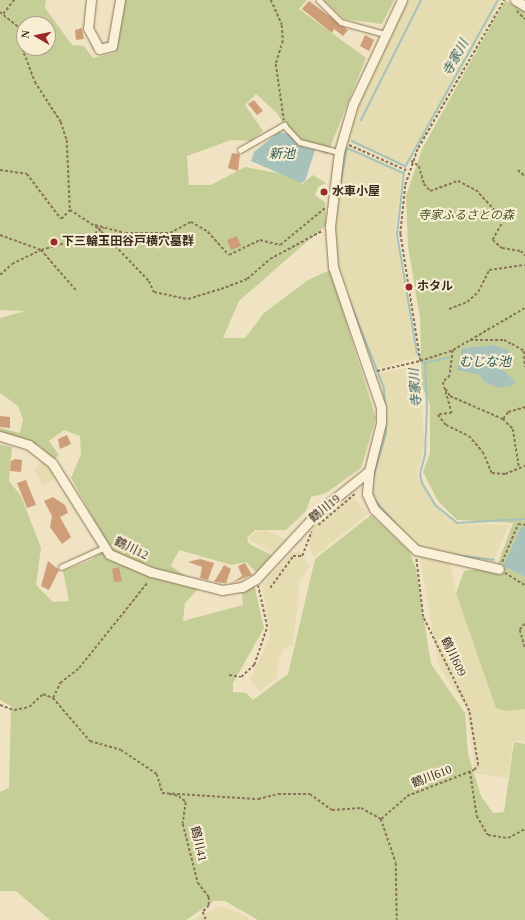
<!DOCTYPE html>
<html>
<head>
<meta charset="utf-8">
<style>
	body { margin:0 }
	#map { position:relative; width:525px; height:920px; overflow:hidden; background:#efe3c4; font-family:"Times New Roman","Noto Sans JP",serif }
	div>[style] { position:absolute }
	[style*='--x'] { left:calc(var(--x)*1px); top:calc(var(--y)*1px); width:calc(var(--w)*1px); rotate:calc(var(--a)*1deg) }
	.farmland>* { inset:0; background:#e5ddb1 }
	.green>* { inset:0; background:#c6ce97 }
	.water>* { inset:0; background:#a6c2ba }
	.stream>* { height:2px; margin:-1px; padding:0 1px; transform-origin:1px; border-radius:1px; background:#a6c2ba }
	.building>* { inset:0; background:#ce9e79 }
	.path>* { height:1.5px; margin-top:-0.75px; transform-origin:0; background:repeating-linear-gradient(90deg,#8a745a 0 3px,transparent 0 5px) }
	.roads { filter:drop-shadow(0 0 1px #8a745a) drop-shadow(0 0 1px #8a745a) }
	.lane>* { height:4.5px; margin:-2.25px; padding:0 2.25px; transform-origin:2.25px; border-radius:2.25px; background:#f9f0d7 }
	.street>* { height:9px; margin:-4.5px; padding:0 4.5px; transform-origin:4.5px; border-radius:4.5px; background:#f9f0d7 }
	.dots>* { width:11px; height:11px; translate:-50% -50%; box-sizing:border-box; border:2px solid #f6edd3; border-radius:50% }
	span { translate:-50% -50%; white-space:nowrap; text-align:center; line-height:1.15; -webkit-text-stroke:4px #f6edd3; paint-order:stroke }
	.poi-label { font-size:12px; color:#3a2c1e; font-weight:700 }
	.left { translate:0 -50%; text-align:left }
	.park-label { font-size:12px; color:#495724; font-style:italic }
	.street-label { font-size:12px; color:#3a2c1e }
	.water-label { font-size:13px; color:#2d5a58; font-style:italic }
	.north { position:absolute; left:16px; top:16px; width:40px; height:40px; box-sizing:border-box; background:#f6edd3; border:1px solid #aba08b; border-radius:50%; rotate:279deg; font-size:11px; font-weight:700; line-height:16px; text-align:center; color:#3a2c1e }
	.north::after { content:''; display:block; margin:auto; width:14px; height:18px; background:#9a2a28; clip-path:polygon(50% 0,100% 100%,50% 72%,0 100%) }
</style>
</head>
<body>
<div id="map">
	<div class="farmland">
		<div style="clip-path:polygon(406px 0,501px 0,408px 165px,403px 167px,346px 141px,356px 107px)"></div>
		<div style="clip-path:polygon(348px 146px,403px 171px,395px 230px,417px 358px,375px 369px,332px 247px,343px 148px)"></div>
		<div style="clip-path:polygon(417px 366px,425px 444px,417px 475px,444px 515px,458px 524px,509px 525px,493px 562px,451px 557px,414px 546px,374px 504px,370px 495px,383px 410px,375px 374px)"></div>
		<div style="clip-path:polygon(43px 460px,59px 477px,43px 485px,34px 471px)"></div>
		<div style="clip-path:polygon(351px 495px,368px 514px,314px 557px,309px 546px,312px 529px)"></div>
		<div style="clip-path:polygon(265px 530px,288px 540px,275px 554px,248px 539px,256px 531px)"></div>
		<div style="clip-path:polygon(300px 551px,310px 566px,300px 580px,293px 645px,285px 648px,279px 659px,277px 678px,260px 691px,250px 680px,270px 637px,262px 585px,292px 553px)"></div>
		<div style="clip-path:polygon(419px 554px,450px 563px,457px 598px,478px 645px,525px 709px,525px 742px,513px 741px,508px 778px,475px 773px,467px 709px,439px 666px)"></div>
		<div style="clip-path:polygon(220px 906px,247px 916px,249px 920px,192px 920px)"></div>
	</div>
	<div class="green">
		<div style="clip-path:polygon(evenodd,0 0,46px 0,45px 8px,72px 45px,84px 46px,93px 58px,115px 53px,123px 0,307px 0,299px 9px,366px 58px,327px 155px,289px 134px,277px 113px,256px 94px,245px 105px,263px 131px,251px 141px,231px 140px,187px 156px,189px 185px,211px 185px,245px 167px,288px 175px,302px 184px,313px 175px,326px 183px,318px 187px,315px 195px,325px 202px,326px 225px,239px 301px,223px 338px,245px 338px,264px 313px,308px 280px,330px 270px,376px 418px,361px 468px,326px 493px,311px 497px,306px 511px,286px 530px,255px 530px,247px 538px,249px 544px,274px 556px,257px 573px,246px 562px,232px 565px,179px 550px,171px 566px,193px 581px,197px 590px,185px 603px,183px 621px,243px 605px,242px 592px,254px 584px,264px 628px,233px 683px,233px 692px,246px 693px,253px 700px,288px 674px,315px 559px,371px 515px,409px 551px,416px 569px,431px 664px,465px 713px,468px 754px,481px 796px,493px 813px,504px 812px,514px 742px,525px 744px,525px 920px,258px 920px,225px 901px,214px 901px,186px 920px,50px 920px,16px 891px,0 891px,0 792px,9px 788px,11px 706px,0 700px,0 445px,12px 447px,9px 481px,21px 496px,41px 548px,36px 585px,53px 602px,69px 601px,63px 571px,91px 560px,109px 547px,71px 478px,81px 454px,80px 436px,64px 430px,49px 441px,59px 455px,54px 460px,40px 446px,0 434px,0 428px,20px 433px,23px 419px,18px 406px,0 393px,0 318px,25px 311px,0 310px,0 0,24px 24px,48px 24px,48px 48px,24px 48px,24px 24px)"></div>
		<div style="clip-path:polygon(324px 0,394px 0,382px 24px,344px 19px)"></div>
		<div style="clip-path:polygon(evenodd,505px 0,525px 12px,525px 527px,521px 527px,503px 566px,525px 577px,525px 709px,506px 711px,496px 708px,456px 593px,464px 571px,497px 566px,513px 523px,457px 520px,438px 501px,423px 472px,430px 453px,430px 405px,422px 386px,420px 318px,408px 246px,406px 196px,422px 149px,505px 0,494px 345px,509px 356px,500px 363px,503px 371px,480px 375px,470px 372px,462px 348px,494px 345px)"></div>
	</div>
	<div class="water">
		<div style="clip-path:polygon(279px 132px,289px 134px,301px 146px,315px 150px,305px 181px,301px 183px,251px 161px,254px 152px)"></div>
		<div style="clip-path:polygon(494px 345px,510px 351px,499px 367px,515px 381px,514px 385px,499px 388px,484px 382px,480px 375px,457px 370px,462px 348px)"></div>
		<div style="clip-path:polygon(521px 527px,525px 527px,525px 577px,503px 566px)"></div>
	</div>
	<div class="stream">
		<div style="--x:361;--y:120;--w:134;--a:-63.4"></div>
		<div style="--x:352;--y:141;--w:59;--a:25.3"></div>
		<div style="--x:405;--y:167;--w:191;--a:-60.9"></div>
		<div style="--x:404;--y:172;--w:62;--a:96.4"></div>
		<div style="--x:397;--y:234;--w:121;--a:80.5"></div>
		<div style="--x:417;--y:353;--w:14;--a:54"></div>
		<div style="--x:425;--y:364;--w:43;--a:87.3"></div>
		<div style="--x:427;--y:407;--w:48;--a:92.4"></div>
		<div style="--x:425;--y:455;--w:20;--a:105"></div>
		<div style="--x:420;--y:474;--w:9;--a:77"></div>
		<div style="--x:422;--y:483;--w:26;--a:59"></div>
		<div style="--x:435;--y:505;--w:28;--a:39"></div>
		<div style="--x:457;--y:523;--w:68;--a:-3.4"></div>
		<div style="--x:339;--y:191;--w:44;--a:-79.5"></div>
		<div style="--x:347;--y:148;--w:61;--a:24.1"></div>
		<div style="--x:348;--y:297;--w:98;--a:68.4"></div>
		<div style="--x:384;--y:388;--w:45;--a:87.5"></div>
		<div style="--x:386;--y:433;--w:47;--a:106.1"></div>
		<div style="--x:424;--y:363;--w:25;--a:-12"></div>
		<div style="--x:374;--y:499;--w:33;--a:49"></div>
		<div style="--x:455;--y:555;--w:39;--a:7"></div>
	</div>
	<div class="building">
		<div style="clip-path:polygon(309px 1px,348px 30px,343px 36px,334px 29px,332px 33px,302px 9px)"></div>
		<div style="clip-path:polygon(82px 28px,84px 39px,76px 40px,75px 30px)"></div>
		<div style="clip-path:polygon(365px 35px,374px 40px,369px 51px,360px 46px)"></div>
		<div style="clip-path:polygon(254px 100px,263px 111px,257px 115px,248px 104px)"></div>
		<div style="clip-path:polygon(232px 153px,240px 154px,238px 171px,228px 168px)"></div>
		<div style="clip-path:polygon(237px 236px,241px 246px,231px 250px,227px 240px)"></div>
		<div style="clip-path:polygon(0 416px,10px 417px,10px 428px,0 427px)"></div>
		<div style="clip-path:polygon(67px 435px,71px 444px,60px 449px,58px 439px)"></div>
		<div style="clip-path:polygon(15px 459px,22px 460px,21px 472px,10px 471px,11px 461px)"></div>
		<div style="clip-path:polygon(26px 480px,36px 505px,27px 508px,17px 483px)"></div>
		<div style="clip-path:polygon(53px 497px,65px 505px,68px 513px,60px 517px,71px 537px,62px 544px,50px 527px,52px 516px,44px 501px)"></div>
		<div style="clip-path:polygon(200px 559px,214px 563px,208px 580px,200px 578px,202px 567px,188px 562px)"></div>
		<div style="clip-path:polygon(48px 561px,59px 570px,49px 590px,41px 586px)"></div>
		<div style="clip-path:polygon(245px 563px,252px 575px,231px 583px,242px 576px,238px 566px)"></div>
		<div style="clip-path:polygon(224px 565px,231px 569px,226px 583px,214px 582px)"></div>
		<div style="clip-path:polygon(119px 567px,122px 581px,114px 582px,112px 569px)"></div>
	</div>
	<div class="path">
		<div style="--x:271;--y:0;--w:27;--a:66"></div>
		<div style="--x:282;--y:25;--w:16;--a:86"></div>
		<div style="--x:283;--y:41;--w:24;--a:107"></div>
		<div style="--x:276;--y:64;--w:57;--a:81.9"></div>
		<div style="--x:517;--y:11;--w:11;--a:45"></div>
		<div style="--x:0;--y:12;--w:27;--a:39"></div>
		<div style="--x:21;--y:29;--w:24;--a:83"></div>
		<div style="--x:24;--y:53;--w:31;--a:69"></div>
		<div style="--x:35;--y:82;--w:48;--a:57"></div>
		<div style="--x:61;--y:122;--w:19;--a:72"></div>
		<div style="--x:67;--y:140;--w:70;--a:87.5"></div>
		<div style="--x:70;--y:210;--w:33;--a:33"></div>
		<div style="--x:98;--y:228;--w:74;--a:46.1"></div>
		<div style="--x:149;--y:281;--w:12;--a:66"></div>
		<div style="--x:154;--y:292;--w:35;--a:12"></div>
		<div style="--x:188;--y:299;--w:34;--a:-17"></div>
		<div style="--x:221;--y:289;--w:28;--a:-21"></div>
		<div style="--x:247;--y:279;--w:30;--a:-41"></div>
		<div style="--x:270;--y:259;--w:59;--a:-28.3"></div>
		<div style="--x:3;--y:14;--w:18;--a:-52"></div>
		<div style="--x:349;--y:145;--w:64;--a:23.8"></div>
		<div style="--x:411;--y:161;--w:9;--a:32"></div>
		<div style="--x:419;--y:166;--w:19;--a:74"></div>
		<div style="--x:424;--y:184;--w:9;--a:49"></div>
		<div style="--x:430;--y:191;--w:30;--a:-20"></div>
		<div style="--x:458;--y:181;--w:20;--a:27"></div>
		<div style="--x:476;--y:190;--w:41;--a:47"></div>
		<div style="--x:504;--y:220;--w:23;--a:119"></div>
		<div style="--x:493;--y:240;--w:12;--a:42"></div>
		<div style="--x:502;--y:248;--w:19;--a:9"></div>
		<div style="--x:521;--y:251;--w:6;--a:51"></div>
		<div style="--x:0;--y:170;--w:27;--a:8"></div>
		<div style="--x:27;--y:174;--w:56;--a:52.9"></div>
		<div style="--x:61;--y:219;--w:13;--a:-45"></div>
		<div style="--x:518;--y:170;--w:9;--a:41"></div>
		<div style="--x:95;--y:225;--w:31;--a:15"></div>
		<div style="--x:125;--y:233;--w:45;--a:0"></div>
		<div style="--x:170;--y:233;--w:24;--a:-28"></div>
		<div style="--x:191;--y:222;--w:20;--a:30"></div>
		<div style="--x:208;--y:232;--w:31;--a:48"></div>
		<div style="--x:229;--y:255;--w:34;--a:-26"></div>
		<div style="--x:260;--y:240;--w:21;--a:14"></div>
		<div style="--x:280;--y:245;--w:58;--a:-39.4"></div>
		<div style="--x:0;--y:235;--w:44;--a:20.1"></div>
		<div style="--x:41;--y:250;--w:53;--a:48.8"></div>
		<div style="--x:0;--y:275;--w:16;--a:-43"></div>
		<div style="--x:12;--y:264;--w:32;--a:-26"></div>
		<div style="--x:41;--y:250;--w:51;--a:-15.9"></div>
		<div style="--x:90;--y:236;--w:16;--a:-30"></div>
		<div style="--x:449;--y:309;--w:19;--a:-21"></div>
		<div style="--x:467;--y:302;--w:15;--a:-42"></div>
		<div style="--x:478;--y:292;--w:25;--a:-63"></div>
		<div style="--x:489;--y:270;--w:36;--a:-8"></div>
		<div style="--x:470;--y:340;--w:34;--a:0"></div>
		<div style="--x:504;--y:340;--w:9;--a:27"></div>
		<div style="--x:512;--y:344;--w:14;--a:30"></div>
		<div style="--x:524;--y:351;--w:16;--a:86"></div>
		<div style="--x:453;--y:350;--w:26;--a:97"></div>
		<div style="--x:450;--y:376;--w:9;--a:139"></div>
		<div style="--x:443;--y:382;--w:32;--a:74"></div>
		<div style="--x:452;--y:413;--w:14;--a:172"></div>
		<div style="--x:438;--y:415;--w:13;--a:51"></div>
		<div style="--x:446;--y:425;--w:25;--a:26"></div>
		<div style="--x:469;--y:436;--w:21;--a:49"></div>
		<div style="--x:483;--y:452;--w:23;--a:67"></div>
		<div style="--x:492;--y:473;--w:13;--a:4"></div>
		<div style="--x:505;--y:474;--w:22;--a:-22"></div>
		<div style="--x:420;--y:361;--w:35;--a:-18"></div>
		<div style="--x:453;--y:350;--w:83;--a:-30.3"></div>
		<div style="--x:377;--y:371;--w:44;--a:-13.1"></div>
		<div style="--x:420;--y:361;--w:129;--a:-98.9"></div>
		<div style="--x:400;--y:234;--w:49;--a:-84.2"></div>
		<div style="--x:405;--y:185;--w:39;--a:-71"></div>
		<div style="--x:418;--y:148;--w:171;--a:-59.8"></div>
		<div style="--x:446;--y:389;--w:8;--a:60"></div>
		<div style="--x:450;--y:396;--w:58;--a:23.5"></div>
		<div style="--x:503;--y:419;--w:14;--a:45"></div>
		<div style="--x:513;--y:429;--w:38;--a:81"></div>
		<div style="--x:503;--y:419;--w:9;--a:-54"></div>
		<div style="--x:508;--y:412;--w:18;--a:-16"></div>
		<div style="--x:318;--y:525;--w:50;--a:-40.1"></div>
		<div style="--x:502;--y:562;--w:41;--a:-67.2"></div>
		<div style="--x:518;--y:524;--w:7;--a:8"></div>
		<div style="--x:505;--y:573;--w:23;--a:31"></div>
		<div style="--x:270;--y:588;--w:39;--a:-54"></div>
		<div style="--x:293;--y:556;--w:9;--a:0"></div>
		<div style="--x:302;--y:556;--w:26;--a:-69"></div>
		<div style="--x:525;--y:624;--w:8;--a:130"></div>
		<div style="--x:520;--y:630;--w:19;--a:74"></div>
		<div style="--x:229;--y:675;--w:12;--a:9"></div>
		<div style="--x:241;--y:677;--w:18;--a:-43"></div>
		<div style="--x:254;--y:665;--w:40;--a:-71.1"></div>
		<div style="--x:267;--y:627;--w:42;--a:-102.4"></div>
		<div style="--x:53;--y:698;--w:57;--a:49.3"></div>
		<div style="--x:90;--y:741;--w:32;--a:16"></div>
		<div style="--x:121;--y:750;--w:43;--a:33.7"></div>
		<div style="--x:157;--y:774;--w:19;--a:74"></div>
		<div style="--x:0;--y:705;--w:15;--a:20"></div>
		<div style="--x:14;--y:710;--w:15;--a:-11"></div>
		<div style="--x:29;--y:707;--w:19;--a:-43"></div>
		<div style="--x:43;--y:694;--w:11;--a:22"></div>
		<div style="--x:53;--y:698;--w:17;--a:-65"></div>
		<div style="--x:60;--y:683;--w:24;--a:-38"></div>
		<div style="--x:79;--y:668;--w:110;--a:-51.3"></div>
		<div style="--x:470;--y:771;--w:46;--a:81.2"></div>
		<div style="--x:477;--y:816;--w:22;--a:60"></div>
		<div style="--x:488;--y:835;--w:20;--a:9"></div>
		<div style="--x:508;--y:838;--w:19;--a:-28"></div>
		<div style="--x:162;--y:793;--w:96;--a:3.6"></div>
		<div style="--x:258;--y:799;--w:21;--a:-14"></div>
		<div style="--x:278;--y:794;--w:32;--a:0"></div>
		<div style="--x:310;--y:794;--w:27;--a:36"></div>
		<div style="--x:332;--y:810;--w:29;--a:-4"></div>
		<div style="--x:361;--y:808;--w:23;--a:29"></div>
		<div style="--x:381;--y:819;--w:46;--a:71.2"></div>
		<div style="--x:396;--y:863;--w:57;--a:89"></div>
		<div style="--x:169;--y:794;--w:10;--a:11"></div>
		<div style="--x:179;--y:796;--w:9;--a:41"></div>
		<div style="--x:186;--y:802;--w:22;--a:98"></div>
		<div style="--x:183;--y:824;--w:61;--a:75.7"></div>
		<div style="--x:198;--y:883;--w:18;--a:52"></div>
		<div style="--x:209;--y:897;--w:9;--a:90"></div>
		<div style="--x:209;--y:906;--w:8;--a:135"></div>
		<div style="--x:203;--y:912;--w:9;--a:69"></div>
		<div style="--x:381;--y:819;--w:35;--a:-41"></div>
		<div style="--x:407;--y:796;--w:72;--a:-21.2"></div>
		<div style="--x:474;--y:770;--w:6;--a:-51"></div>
		<div style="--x:478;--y:765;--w:55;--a:-99.5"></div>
		<div style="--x:469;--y:711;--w:105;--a:-116.1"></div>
		<div style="--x:423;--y:617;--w:59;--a:-96.8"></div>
	</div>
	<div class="roads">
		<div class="lane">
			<div style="--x:319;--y:0;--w:31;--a:45"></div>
			<div style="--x:341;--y:22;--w:46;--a:15.3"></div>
			<div style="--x:240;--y:150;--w:51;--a:-29.6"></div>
			<div style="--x:284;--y:125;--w:23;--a:47"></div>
			<div style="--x:300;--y:142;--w:40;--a:14.4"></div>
			<div style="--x:61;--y:567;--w:46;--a:-24.3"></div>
		</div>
		<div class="street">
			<div style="--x:91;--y:0;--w:28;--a:96"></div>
			<div style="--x:88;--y:28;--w:24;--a:62"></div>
			<div style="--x:99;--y:49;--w:13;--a:-13"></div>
			<div style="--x:112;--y:46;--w:47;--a:-80.1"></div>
			<div style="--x:402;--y:0;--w:115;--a:115.2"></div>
			<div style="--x:353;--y:104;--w:50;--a:106.3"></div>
			<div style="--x:339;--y:152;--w:75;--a:96.9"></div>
			<div style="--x:330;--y:226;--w:41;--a:85.8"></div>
			<div style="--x:333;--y:267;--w:148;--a:71.1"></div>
			<div style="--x:381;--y:407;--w:16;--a:90"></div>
			<div style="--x:381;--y:423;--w:49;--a:104"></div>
			<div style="--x:369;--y:471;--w:23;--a:95"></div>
			<div style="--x:367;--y:494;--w:17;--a:65"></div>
			<div style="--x:374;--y:509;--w:59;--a:44.3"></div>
			<div style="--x:416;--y:550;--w:85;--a:12.9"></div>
			<div style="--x:515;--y:0;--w:12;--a:31"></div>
			<div style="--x:0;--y:436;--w:30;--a:17"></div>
			<div style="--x:29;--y:445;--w:29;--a:38"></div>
			<div style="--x:52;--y:463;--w:107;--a:57.9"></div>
			<div style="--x:109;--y:554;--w:46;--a:23.2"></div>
			<div style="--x:151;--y:572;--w:73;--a:14.2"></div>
			<div style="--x:222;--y:590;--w:20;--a:-9"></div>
			<div style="--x:242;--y:587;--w:16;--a:-30"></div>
			<div style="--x:256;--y:579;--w:91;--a:-47.2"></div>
			<div style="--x:318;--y:512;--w:65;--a:-38.8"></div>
		</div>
	</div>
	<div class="dots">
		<div style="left:324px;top:192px;background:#9a2a28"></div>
		<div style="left:54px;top:242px;background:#9a2a28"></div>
		<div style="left:409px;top:287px;background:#9a2a28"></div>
	</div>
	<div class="poi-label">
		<span class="left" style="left:332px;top:192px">水車小屋</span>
		<span class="left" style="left:62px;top:242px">下三輪玉田谷戸横穴墓群</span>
		<span class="left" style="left:417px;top:287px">ホタル</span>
	</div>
	<div class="park-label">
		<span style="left:466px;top:216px">寺家ふるさとの森</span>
	</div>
	<div class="street-label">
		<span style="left:325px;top:509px;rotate:-39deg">鶴川19</span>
		<span style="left:131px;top:549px;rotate:26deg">鶴川12</span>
		<span style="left:453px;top:657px;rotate:64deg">鶴川609</span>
		<span style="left:432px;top:777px;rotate:-21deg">鶴川610</span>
		<span style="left:198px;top:844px;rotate:77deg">鶴川41</span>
	</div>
	<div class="water-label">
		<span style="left:456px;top:58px;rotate:-61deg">寺家川</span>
		<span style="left:282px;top:154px">新池</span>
		<span style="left:485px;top:362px">むじな池</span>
		<span style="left:416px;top:388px;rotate:-94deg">寺家川</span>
	</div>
	<div class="north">N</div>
</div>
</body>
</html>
